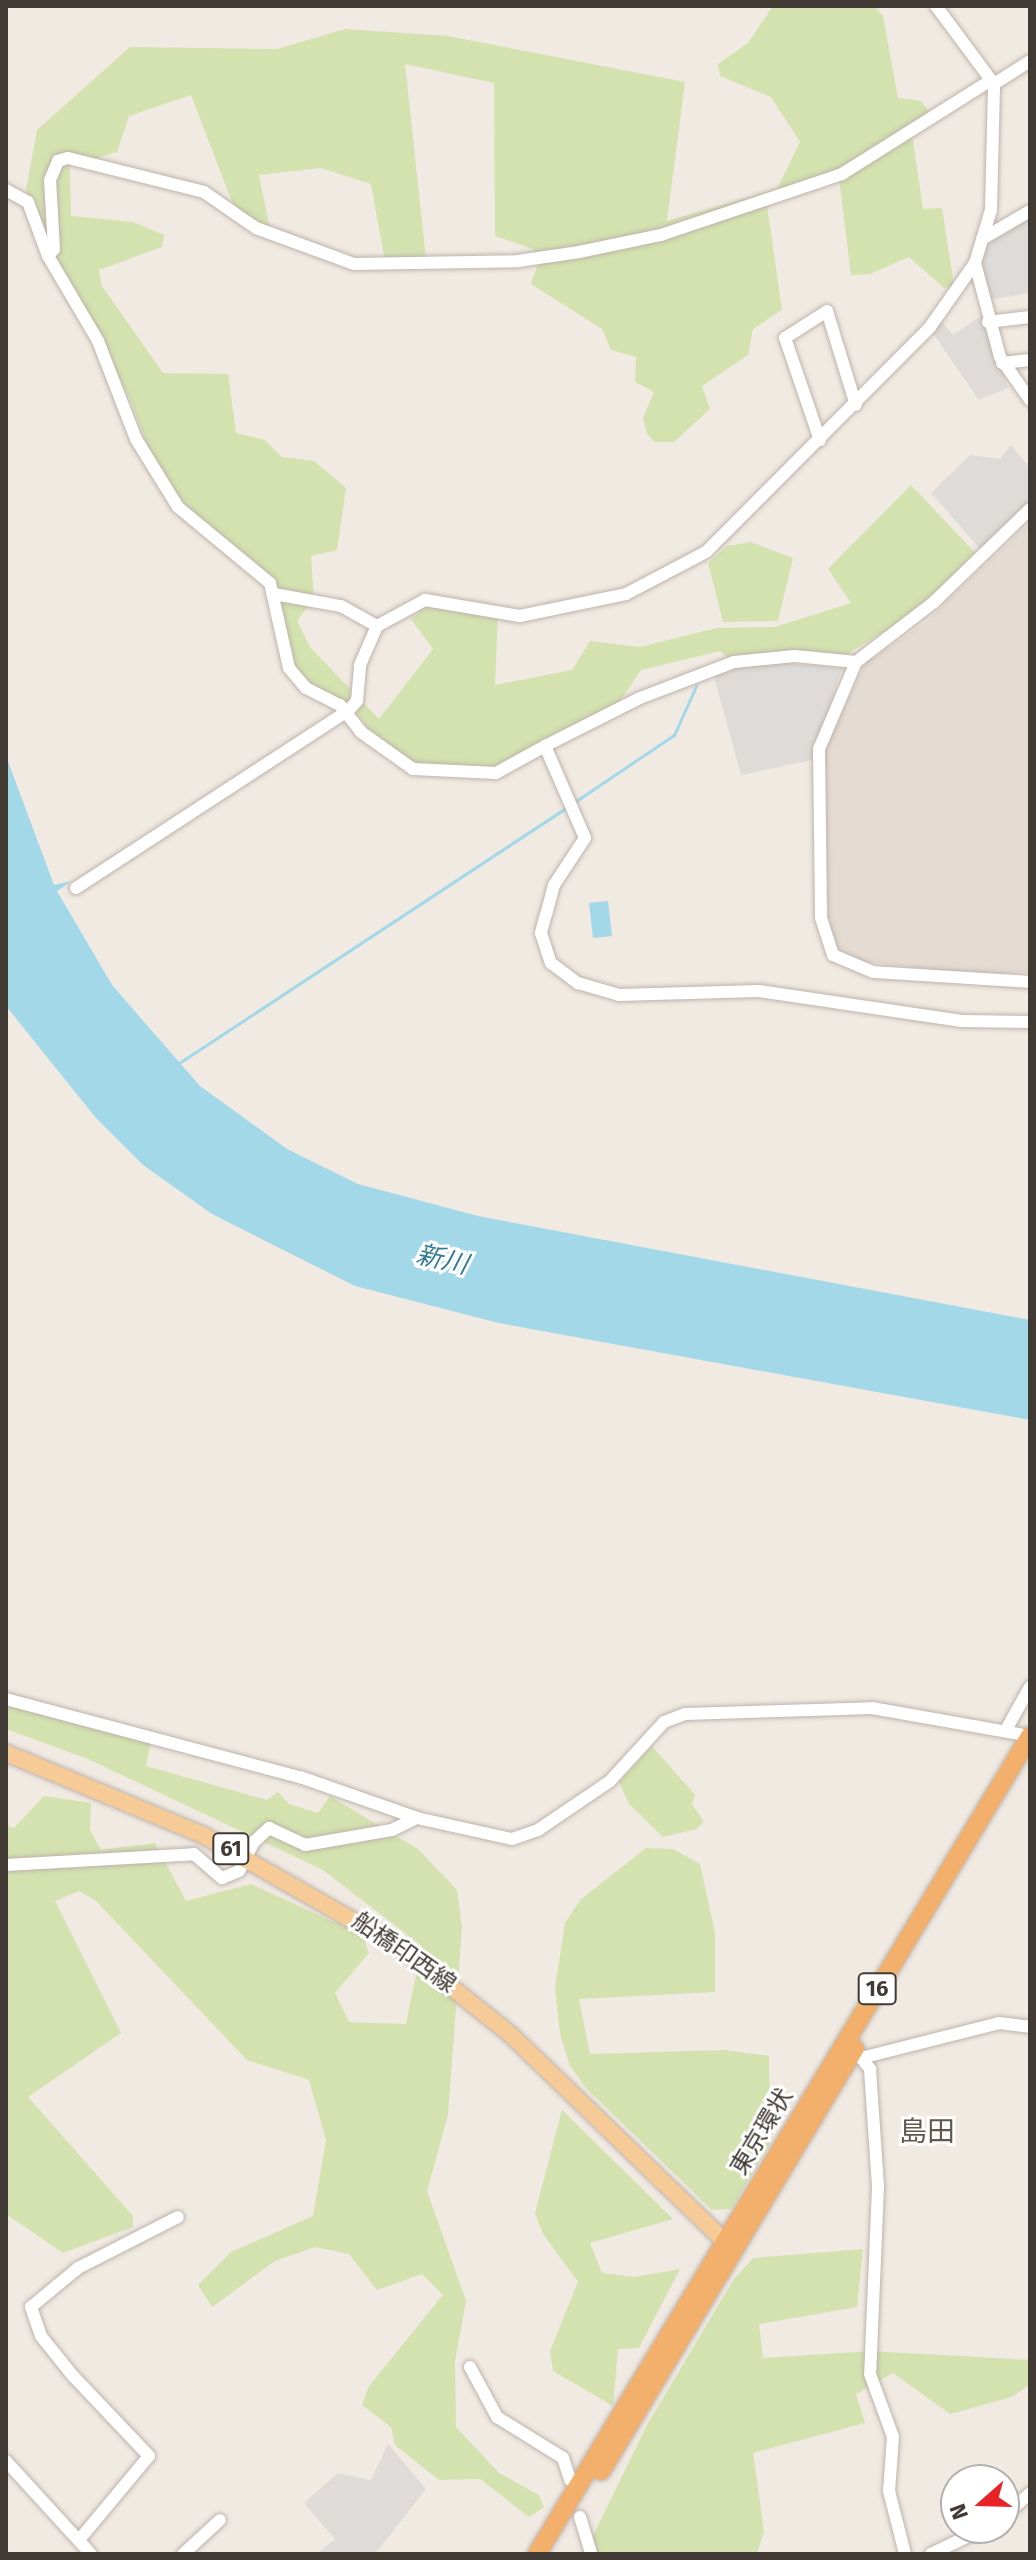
<!DOCTYPE html>
<html>
<head>
<meta charset="utf-8">
<style>
	body { margin:0 }
	#map { position:relative; width:1036px; height:2560px; overflow:hidden; background:#f0eae3; font-family:"Fira Sans","Noto Sans JP",sans-serif }
	div>[style] { position:absolute }
	[style*='--x'] { left:calc(var(--x)*1px); top:calc(var(--y)*1px); width:calc(var(--w)*1px); rotate:calc(var(--a)*1deg) }
	.residential>* { inset:0; background:#e4dbd2 }
	.green>* { inset:0; background:#d3e2af }
	.parking>* { inset:0; background:#dedbd8 }
	.water>* { inset:0; background:#a3d8e9 }
	.stream>* { height:3px; margin:-1.5px; padding:0 1.5px; transform-origin:1.5px; border-radius:1.5px; background:#a3d8e9 }
	.roads { filter:drop-shadow(0 0 2px #beb3aa) drop-shadow(0 0 2px #beb3aa) }
	.minor>* { height:12px; margin:-6px; padding:0 6px; transform-origin:6px; border-radius:6px; background:#fff }
	.major>* { height:16px; margin:-8px; padding:0 8px; transform-origin:8px; border-radius:8px; background:#f6cb97 }
	.highway>* { height:18px; margin:-9px; padding:0 9px; transform-origin:9px; border-radius:9px; background:#f2b06c }
	span { translate:-50% -50%; white-space:nowrap; text-align:center; line-height:1.15; -webkit-text-stroke:6px #fff; paint-order:stroke }
	.shield-label span { padding:2px 6px; background:#fff; border:2px solid; border-radius:6px; -webkit-text-stroke-width:0 }
	.shield-label { font-size:22px; color:#413a34; font-weight:700 }
	.street-label { font-size:24px; color:#413a34 }
	.water-label { font-size:26px; color:#337c95; font-style:italic }
	.quarter-label { font-size:28px; color:#63564c }
	.frame { position:absolute; inset:0; border:8px solid #413a34; pointer-events:none }
	.north { position:absolute; left:940px; top:2464px; width:80px; height:80px; box-sizing:border-box; background:#fff; border:2px solid #b3b0ae; border-radius:50%; rotate:250deg; font-size:22px; font-weight:700; line-height:32px; text-align:center; color:#413a34 }
	.north::after { content:''; display:block; margin:auto; width:28px; height:36px; background:#e82225; clip-path:polygon(50% 0,100% 100%,50% 72%,0 100%) }
</style>
</head>
<body>
<div id="map">
	<div class="residential">
		<div style="clip-path:polygon(1030px 522px,1030px 972px,971px 974px,850px 960px,834px 944px,828px 919px,825px 748px,865px 664px,928px 620px)"></div>
	</div>
	<div class="green">
		<div style="clip-path:polygon(773px 6px,874px 6px,883px 16px,898px 98px,921px 101px,930px 113px,912px 134px,923px 209px,942px 208px,954px 286px,944px 288px,909px 257px,870px 274px,851px 275px,839px 178px,767px 205px,782px 310px,753px 329px,748px 355px,702px 386px,710px 409px,674px 442px,655px 442px,647px 434px,643px 418px,654px 392px,635px 382px,636px 357px,611px 350px,602px 329px,531px 284px,538px 263px,533px 249px,495px 236px,494px 83px,405px 64px,426px 259px,385px 261px,371px 184px,321px 168px,259px 175px,270px 229px,258px 224px,234px 207px,191px 95px,129px 116px,117px 152px,70px 166px,71px 216px,133px 222px,164px 235px,162px 247px,99px 270px,102px 286px,163px 373px,228px 374px,236px 433px,265px 440px,282px 457px,314px 461px,346px 488px,337px 550px,311px 556px,314px 599px,297px 621px,310px 647px,379px 719px,433px 649px,411px 619px,428px 604px,498px 614px,495px 685px,572px 670px,590px 641px,640px 647px,717px 628px,775px 627px,851px 603px,828px 569px,911px 485px,978px 556px,918px 611px,847px 654px,793px 650px,729px 659px,720px 651px,641px 670px,619px 703px,496px 767px,418px 764px,376px 738px,349px 703px,317px 688px,295px 668px,273px 579px,191px 514px,151px 455px,128px 394px,62px 272px,26px 190px,37px 130px,130px 47px,277px 49px,345px 29px,448px 36px,685px 82px,667px 221px,777px 189px,800px 142px,771px 97px,720px 76px,718px 64px,748px 43px)"></div>
		<div style="clip-path:polygon(751px 542px,793px 558px,778px 621px,723px 622px,708px 563px,727px 546px)"></div>
		<div style="clip-path:polygon(6px 1704px,151px 1741px,146px 1766px,267px 1800px,278px 1792px,289px 1804px,318px 1813px,330px 1796px,418px 1849px,457px 1890px,462px 1927px,448px 2115px,427px 2191px,466px 2301px,455px 2361px,456px 2427px,499px 2473px,539px 2495px,544px 2507px,529px 2517px,480px 2479px,439px 2480px,395px 2445px,391px 2427px,362px 2405px,369px 2386px,443px 2295px,422px 2274px,377px 2290px,349px 2254px,315px 2247px,275px 2261px,212px 2307px,198px 2285px,231px 2252px,313px 2216px,326px 2140px,309px 2080px,247px 2060px,96px 1901px,79px 1891px,55px 1901px,121px 2033px,28px 2097px,133px 2216px,133px 2227px,63px 2253px,6px 2214px,6px 1825px,14px 1828px,44px 1796px,91px 1803px,90px 1830px,101px 1850px,155px 1843px,186px 1901px,251px 1884px,362px 1935px,369px 1953px,335px 1993px,349px 2022px,406px 2024px,422px 1946px,323px 1870px,88px 1759px,6px 1729px)"></div>
		<div style="clip-path:polygon(652px 1746px,695px 1795px,692px 1804px,704px 1822px,696px 1829px,663px 1837px,629px 1804px,619px 1782px)"></div>
		<div style="clip-path:polygon(646px 1848px,673px 1849px,700px 1864px,715px 1933px,715px 1992px,579px 1999px,590px 2054px,725px 2050px,769px 2056px,770px 2144px,731px 2209px,712px 2210px,586px 2088px,570px 2066px,560px 2034px,555px 1988px,565px 1923px,580px 1900px)"></div>
		<div style="clip-path:polygon(562px 2110px,673px 2219px,590px 2243px,602px 2273px,634px 2277px,680px 2269px,639px 2348px,618px 2349px,613px 2406px,553px 2371px,550px 2351px,578px 2282px,543px 2234px,535px 2213px)"></div>
		<div style="clip-path:polygon(863px 2249px,857px 2307px,759px 2324px,763px 2358px,870px 2351px,1030px 2360px,1030px 2384px,1012px 2397px,950px 2414px,893px 2373px,856px 2394px,865px 2423px,753px 2453px,764px 2531px,757px 2554px,584px 2554px,647px 2425px,734px 2279px,753px 2258px)"></div>
	</div>
	<div class="parking">
		<div style="clip-path:polygon(1030px 218px,1030px 293px,988px 300px,980px 261px,989px 243px)"></div>
		<div style="clip-path:polygon(982px 315px,1008px 388px,979px 400px,932px 332px,942px 322px,953px 335px)"></div>
		<div style="clip-path:polygon(1011px 445px,1030px 468px,1030px 502px,982px 551px,931px 493px,970px 455px,1000px 459px)"></div>
		<div style="clip-path:polygon(762px 661px,842px 668px,812px 760px,741px 775px,713px 673px)"></div>
		<div style="clip-path:polygon(388px 2444px,426px 2489px,375px 2554px,317px 2554px,335px 2539px,304px 2503px,338px 2473px,371px 2480px)"></div>
	</div>
	<div class="water">
		<div style="clip-path:polygon(6px 756px,54px 885px,72px 881px,57px 891px,112px 985px,200px 1086px,287px 1149px,358px 1184px,478px 1216px,1030px 1320px,1030px 1420px,499px 1323px,355px 1286px,212px 1214px,143px 1165px,96px 1118px,6px 1006px)"></div>
		<div style="clip-path:polygon(608px 901px,612px 936px,593px 938px,589px 903px)"></div>
	</div>
	<div class="stream">
		<div style="--x:573;--y:803;--w:122;--a:-34"></div>
		<div style="--x:674;--y:735;--w:54;--a:-65.8"></div>
		<div style="--x:176;--y:1065;--w:468;--a:-33.4"></div>
	</div>
	<div class="roads">
		<div class="minor">
			<div style="--x:994;--y:84;--w:43;--a:-32.6"></div>
			<div style="--x:6;--y:190;--w:25;--a:29"></div>
			<div style="--x:28;--y:202;--w:58;--a:69.7"></div>
			<div style="--x:48;--y:256;--w:99;--a:59.5"></div>
			<div style="--x:98;--y:341;--w:105;--a:68.8"></div>
			<div style="--x:136;--y:439;--w:80;--a:58.3"></div>
			<div style="--x:178;--y:507;--w:119;--a:39.6"></div>
			<div style="--x:270;--y:583;--w:87;--a:77.4"></div>
			<div style="--x:289;--y:668;--w:26;--a:50"></div>
			<div style="--x:306;--y:688;--w:38;--a:27"></div>
			<div style="--x:340;--y:705;--w:34;--a:52"></div>
			<div style="--x:361;--y:732;--w:64;--a:35.4"></div>
			<div style="--x:413;--y:769;--w:83;--a:2.8"></div>
			<div style="--x:496;--y:773;--w:56;--a:-28.9"></div>
			<div style="--x:545;--y:746;--w:100;--a:66.5"></div>
			<div style="--x:585;--y:838;--w:56;--a:123.4"></div>
			<div style="--x:554;--y:885;--w:30;--a:105"></div>
			<div style="--x:546;--y:914;--w:20;--a:105"></div>
			<div style="--x:541;--y:933;--w:32;--a:72"></div>
			<div style="--x:551;--y:963;--w:34;--a:37"></div>
			<div style="--x:578;--y:983;--w:43;--a:16.3"></div>
			<div style="--x:619;--y:995;--w:140;--a:-1.6"></div>
			<div style="--x:759;--y:991;--w:205;--a:8.4"></div>
			<div style="--x:962;--y:1021;--w:68;--a:0.8"></div>
			<div style="--x:982;--y:239;--w:56;--a:-30.3"></div>
			<div style="--x:48;--y:256;--w:9;--a:-49"></div>
			<div style="--x:54;--y:249;--w:69;--a:-93.3"></div>
			<div style="--x:50;--y:180;--w:21;--a:-67"></div>
			<div style="--x:58;--y:161;--w:10;--a:-17"></div>
			<div style="--x:68;--y:158;--w:140;--a:14"></div>
			<div style="--x:204;--y:192;--w:63;--a:34.7"></div>
			<div style="--x:256;--y:228;--w:104;--a:20.2"></div>
			<div style="--x:354;--y:264;--w:164;--a:-1"></div>
			<div style="--x:518;--y:261;--w:62;--a:-8.4"></div>
			<div style="--x:579;--y:252;--w:84;--a:-11.7"></div>
			<div style="--x:661;--y:235;--w:191;--a:-18.6"></div>
			<div style="--x:842;--y:174;--w:176;--a:-32.2"></div>
			<div style="--x:975;--y:263;--w:97;--a:75.1"></div>
			<div style="--x:1000;--y:357;--w:52;--a:55.1"></div>
			<div style="--x:988;--y:322;--w:42;--a:-6.8"></div>
			<div style="--x:1002;--y:363;--w:28;--a:-6"></div>
			<div style="--x:820;--y:440;--w:108;--a:-108.9"></div>
			<div style="--x:785;--y:338;--w:50;--a:-32.7"></div>
			<div style="--x:827;--y:311;--w:98;--a:72.9"></div>
			<div style="--x:1030;--y:509;--w:134;--a:135.9"></div>
			<div style="--x:934;--y:602;--w:98;--a:142.4"></div>
			<div style="--x:856;--y:662;--w:95;--a:113"></div>
			<div style="--x:819;--y:749;--w:169;--a:89.3"></div>
			<div style="--x:821;--y:918;--w:39;--a:72"></div>
			<div style="--x:833;--y:955;--w:43;--a:23"></div>
			<div style="--x:873;--y:972;--w:157;--a:3.6"></div>
			<div style="--x:274;--y:594;--w:68;--a:10.2"></div>
			<div style="--x:341;--y:606;--w:41;--a:29.1"></div>
			<div style="--x:377;--y:626;--w:55;--a:-28.4"></div>
			<div style="--x:425;--y:600;--w:96;--a:9.6"></div>
			<div style="--x:520;--y:616;--w:108;--a:-11.7"></div>
			<div style="--x:626;--y:594;--w:90;--a:-27.7"></div>
			<div style="--x:706;--y:552;--w:317;--a:-45.1"></div>
			<div style="--x:930;--y:327;--w:78;--a:-54.9"></div>
			<div style="--x:975;--y:263;--w:55;--a:-73.2"></div>
			<div style="--x:991;--y:210;--w:126;--a:-88.6"></div>
			<div style="--x:994;--y:84;--w:97;--a:-126.6"></div>
			<div style="--x:545;--y:746;--w:106;--a:-26.8"></div>
			<div style="--x:640;--y:698;--w:101;--a:-21"></div>
			<div style="--x:734;--y:662;--w:61;--a:-5.6"></div>
			<div style="--x:795;--y:656;--w:61;--a:5.6"></div>
			<div style="--x:76;--y:888;--w:325;--a:-33.1"></div>
			<div style="--x:348;--y:711;--w:13;--a:-48"></div>
			<div style="--x:357;--y:701;--w:36;--a:-85"></div>
			<div style="--x:360;--y:665;--w:43;--a:-66.4"></div>
			<div style="--x:6;--y:1699;--w:304;--a:14.9"></div>
			<div style="--x:300;--y:1777;--w:124;--a:19.3"></div>
			<div style="--x:417;--y:1818;--w:97;--a:12.5"></div>
			<div style="--x:512;--y:1839;--w:28;--a:-19"></div>
			<div style="--x:538;--y:1830;--w:87;--a:-34.2"></div>
			<div style="--x:610;--y:1781;--w:80;--a:-47.5"></div>
			<div style="--x:664;--y:1722;--w:22;--a:-21"></div>
			<div style="--x:685;--y:1714;--w:187;--a:-1.8"></div>
			<div style="--x:872;--y:1708;--w:150;--a:10"></div>
			<div style="--x:1007;--y:1728;--w:47;--a:-60.7"></div>
			<div style="--x:6;--y:1865;--w:188;--a:-3.3"></div>
			<div style="--x:194;--y:1854;--w:37;--a:41"></div>
			<div style="--x:222;--y:1878;--w:18;--a:-22"></div>
			<div style="--x:239;--y:1871;--w:33;--a:-63"></div>
			<div style="--x:254;--y:1842;--w:21;--a:-43"></div>
			<div style="--x:269;--y:1828;--w:40;--a:25"></div>
			<div style="--x:305;--y:1845;--w:88;--a:-9.8"></div>
			<div style="--x:392;--y:1830;--w:28;--a:-26"></div>
			<div style="--x:854;--y:2049;--w:26;--a:51"></div>
			<div style="--x:870;--y:2069;--w:118;--a:86.1"></div>
			<div style="--x:878;--y:2187;--w:187;--a:92.4"></div>
			<div style="--x:870;--y:2374;--w:67;--a:69.9"></div>
			<div style="--x:893;--y:2437;--w:54;--a:94.2"></div>
			<div style="--x:889;--y:2491;--w:65;--a:75.7"></div>
			<div style="--x:865;--y:2057;--w:138;--a:-14.2"></div>
			<div style="--x:999;--y:2023;--w:31;--a:7"></div>
			<div style="--x:470;--y:2367;--w:57;--a:61.6"></div>
			<div style="--x:497;--y:2417;--w:78;--a:31.8"></div>
			<div style="--x:563;--y:2458;--w:23;--a:72"></div>
			<div style="--x:6;--y:2461;--w:126;--a:47.6"></div>
			<div style="--x:1004;--y:2516;--w:35;--a:-41"></div>
			<div style="--x:580;--y:2517;--w:39;--a:73"></div>
			<div style="--x:79;--y:2540;--w:109;--a:-50.2"></div>
			<div style="--x:149;--y:2456;--w:110;--a:-133.5"></div>
			<div style="--x:73;--y:2376;--w:51;--a:-128.7"></div>
			<div style="--x:41;--y:2336;--w:31;--a:-109"></div>
			<div style="--x:31;--y:2307;--w:61;--a:-39.7"></div>
			<div style="--x:78;--y:2268;--w:112;--a:-27"></div>
			<div style="--x:183;--y:2554;--w:50;--a:-42.6"></div>
			<div style="--x:931;--y:2554;--w:60;--a:-25.7"></div>
		</div>
		<div class="major">
			<div style="--x:6;--y:1753;--w:213;--a:22.6"></div>
			<div style="--x:203;--y:1835;--w:232;--a:29.7"></div>
			<div style="--x:405;--y:1950;--w:134;--a:38.7"></div>
			<div style="--x:510;--y:2034;--w:310;--a:44"></div>
		</div>
		<div class="highway">
			<div style="--x:601;--y:2471;--w:493;--a:-59"></div>
			<div style="--x:537;--y:2554;--w:955;--a:-58.92"></div>
		</div>
	</div>
	<div class="shield-label">
		<span style="left:231px;top:1849px">61</span>
		<span style="left:877px;top:1989px">16</span>
	</div>
	<div class="street-label">
		<span style="left:404px;top:1953px;rotate:35deg">船橋印西線</span>
		<span style="left:762px;top:2132px;rotate:-59deg">東京環状</span>
	</div>
	<div class="water-label">
		<span style="left:442px;top:1260px;rotate:13deg">新川</span>
	</div>
	<div class="quarter-label">
		<span style="left:927px;top:2132px">島田</span>
	</div>
	<div class="frame"></div>
	<div class="north">N</div>
</div>
</body>
</html>
